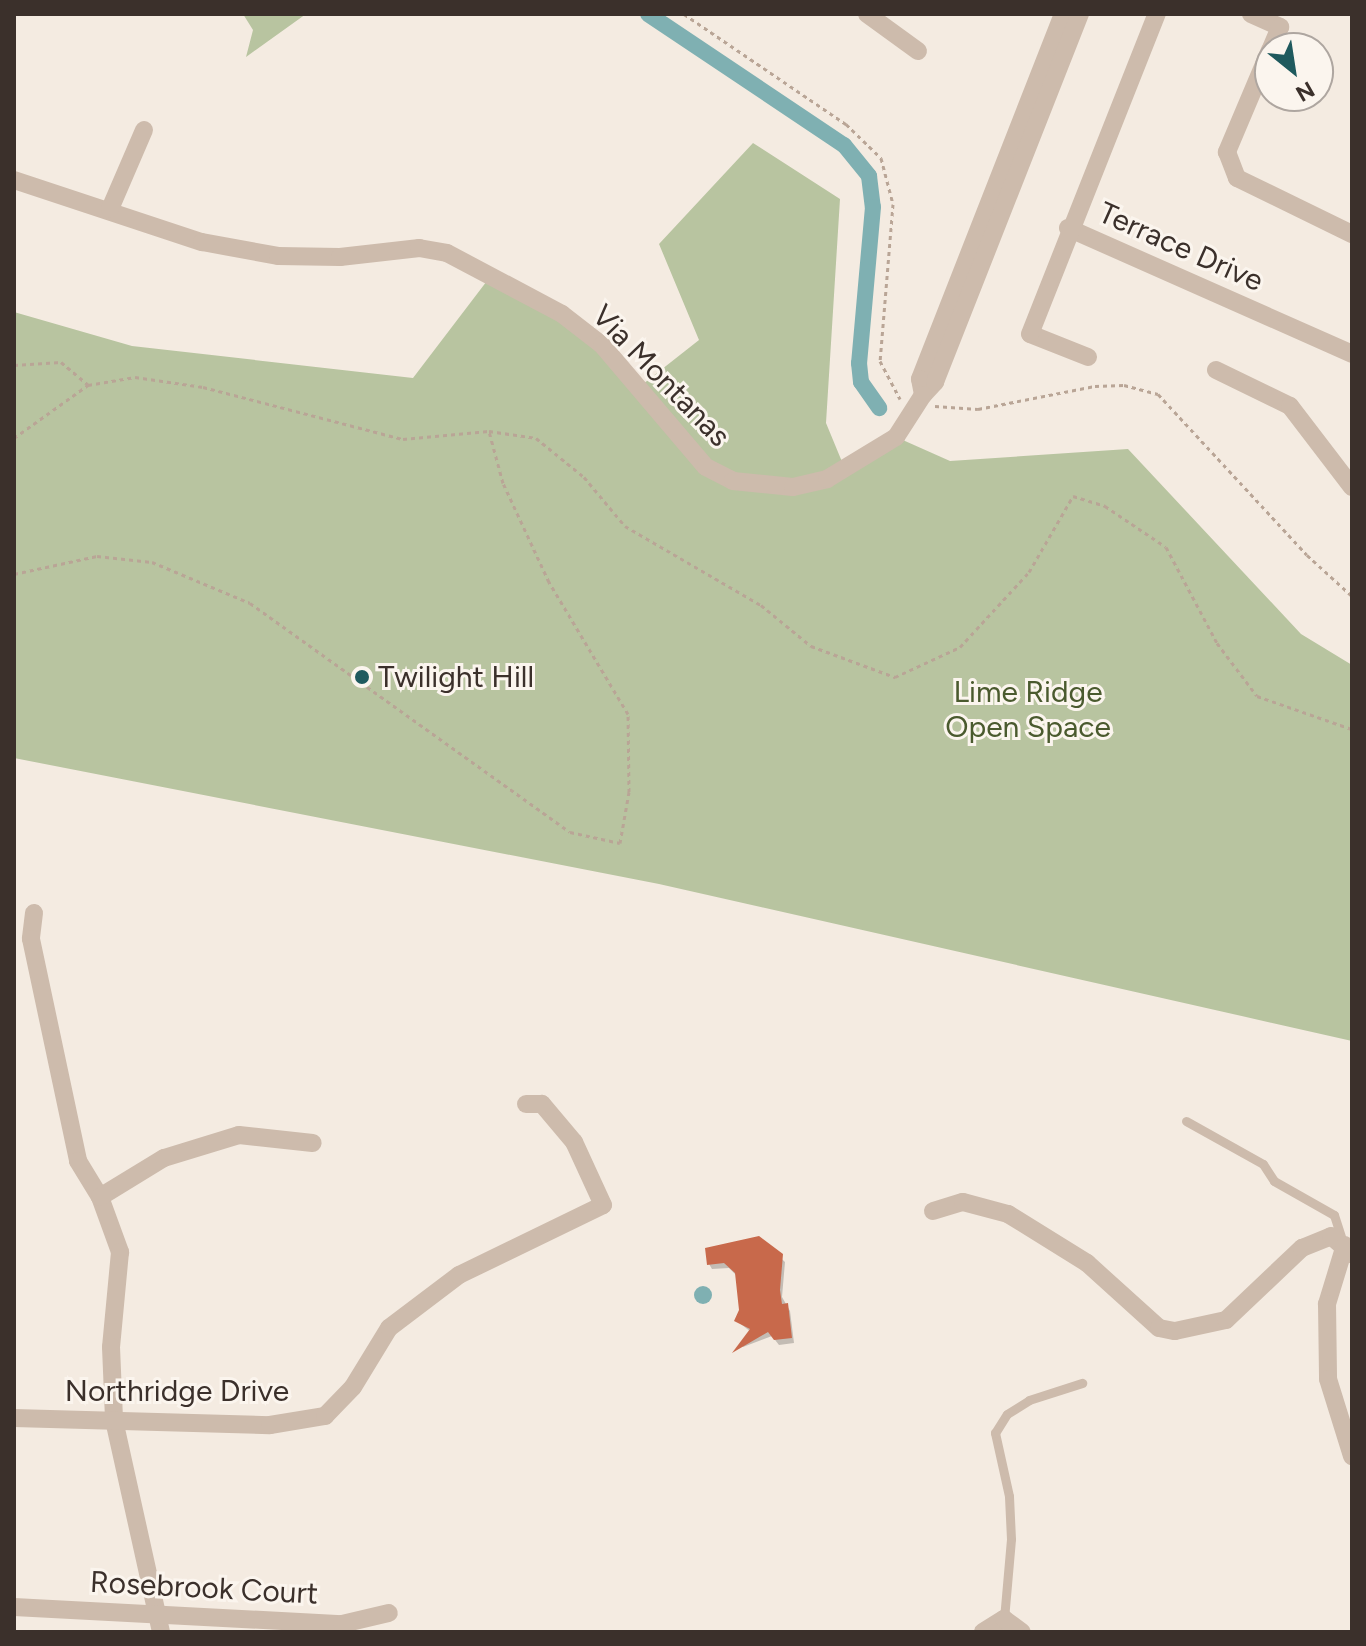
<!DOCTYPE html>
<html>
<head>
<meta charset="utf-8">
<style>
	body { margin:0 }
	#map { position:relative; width:1366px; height:1646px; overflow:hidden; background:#f4ebe1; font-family:Figtree,sans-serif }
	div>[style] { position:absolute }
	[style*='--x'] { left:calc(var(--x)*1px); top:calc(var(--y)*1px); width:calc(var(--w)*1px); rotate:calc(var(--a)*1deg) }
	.green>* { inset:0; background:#b8c4a0 }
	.water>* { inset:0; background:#7fb0b2 }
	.round { border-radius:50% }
	.shadow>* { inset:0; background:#0003 }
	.canal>* { height:16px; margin:-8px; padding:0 8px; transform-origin:8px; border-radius:8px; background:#7fb0b2 }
	.building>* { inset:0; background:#c8694b }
	.path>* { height:3px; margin-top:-1.5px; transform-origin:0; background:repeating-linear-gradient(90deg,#b9a596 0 4px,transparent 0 8px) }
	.lane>* { height:9px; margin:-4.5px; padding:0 4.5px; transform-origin:4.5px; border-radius:4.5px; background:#cdbbac }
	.street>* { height:18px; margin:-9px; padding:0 9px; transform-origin:9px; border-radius:9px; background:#cdbbac }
	.dots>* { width:22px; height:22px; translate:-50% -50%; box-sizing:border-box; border:4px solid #fbf5ee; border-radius:50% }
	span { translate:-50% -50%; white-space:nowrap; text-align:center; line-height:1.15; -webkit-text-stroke:6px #fbf5ee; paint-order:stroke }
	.street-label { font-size:30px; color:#3b302b }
	.poi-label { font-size:30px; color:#3b302b }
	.left { translate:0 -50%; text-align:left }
	.park-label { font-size:30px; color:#4a5a2e }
	.frame { position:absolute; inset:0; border:16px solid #3b302b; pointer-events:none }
	.north { position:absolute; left:1254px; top:32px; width:80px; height:80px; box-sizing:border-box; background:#fbf5ee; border:2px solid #aea6a0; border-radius:50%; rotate:150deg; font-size:22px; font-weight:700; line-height:32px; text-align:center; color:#3b302b }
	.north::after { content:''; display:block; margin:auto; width:28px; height:36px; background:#1f5a5e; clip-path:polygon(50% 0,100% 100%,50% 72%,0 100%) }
</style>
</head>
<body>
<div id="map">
	<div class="green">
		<div style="clip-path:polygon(243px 14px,306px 14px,246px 57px,253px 30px)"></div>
		<div style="clip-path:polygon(753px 143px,840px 199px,826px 423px,845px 469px,896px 437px,950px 461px,1128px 449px,1301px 634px,1352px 665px,1352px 1041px,659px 884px,14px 758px,14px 312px,132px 346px,413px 378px,493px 273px,562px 314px,638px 388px,699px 340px,659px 244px)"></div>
	</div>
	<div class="water">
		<div class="round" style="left:694px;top:1286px;width:18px;height:18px"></div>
	</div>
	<div class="shadow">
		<div style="clip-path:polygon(759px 1238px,785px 1262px,782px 1297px,790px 1311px,794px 1343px,779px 1345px,772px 1336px,743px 1347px,740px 1343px,751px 1332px,737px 1321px,741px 1310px,737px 1276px,729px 1268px,712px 1269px,709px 1264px)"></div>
	</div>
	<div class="canal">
		<div style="--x:648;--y:14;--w:236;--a:33.8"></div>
		<div style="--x:844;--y:145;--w:40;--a:51"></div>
		<div style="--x:869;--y:176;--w:31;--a:83"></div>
		<div style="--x:873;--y:207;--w:157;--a:95.1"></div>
		<div style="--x:859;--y:363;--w:19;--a:84"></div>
		<div style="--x:861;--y:382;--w:32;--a:55"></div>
	</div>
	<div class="building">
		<div style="clip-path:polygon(759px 1236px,783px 1254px,780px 1290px,782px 1304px,788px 1303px,792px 1338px,774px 1340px,768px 1332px,732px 1353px,750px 1329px,734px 1321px,739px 1310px,735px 1273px,724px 1263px,707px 1265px,705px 1248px)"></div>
	</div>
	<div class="path">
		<div style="--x:684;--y:14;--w:196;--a:34.2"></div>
		<div style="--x:846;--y:124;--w:49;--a:44.2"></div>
		<div style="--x:881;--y:158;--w:48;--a:75.4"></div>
		<div style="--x:893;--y:204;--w:158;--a:94.7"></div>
		<div style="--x:880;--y:361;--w:43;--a:62.2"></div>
		<div style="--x:14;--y:365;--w:47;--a:-3.7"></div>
		<div style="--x:61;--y:362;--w:35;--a:40"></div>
		<div style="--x:935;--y:406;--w:43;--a:4"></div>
		<div style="--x:978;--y:409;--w:119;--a:-11.1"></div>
		<div style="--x:1095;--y:386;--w:29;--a:-2"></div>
		<div style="--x:1124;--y:385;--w:35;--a:15"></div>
		<div style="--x:1158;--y:394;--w:219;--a:47.2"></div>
		<div style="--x:1307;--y:555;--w:61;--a:42.3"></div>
		<div style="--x:14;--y:438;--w:91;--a:-35.6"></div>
		<div style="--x:88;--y:385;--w:48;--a:-9.7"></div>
		<div style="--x:135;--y:377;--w:69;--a:8.4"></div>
		<div style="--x:203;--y:387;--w:207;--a:14.6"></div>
		<div style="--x:403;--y:439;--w:86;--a:-5.3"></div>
		<div style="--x:489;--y:431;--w:48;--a:8.5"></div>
		<div style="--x:536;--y:438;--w:62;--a:39.1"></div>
		<div style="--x:584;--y:477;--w:64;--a:50.1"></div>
		<div style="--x:625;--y:526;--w:157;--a:30.2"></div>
		<div style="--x:761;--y:605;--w:65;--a:39.4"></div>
		<div style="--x:811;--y:646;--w:90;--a:20.3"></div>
		<div style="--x:895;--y:677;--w:72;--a:-24.8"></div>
		<div style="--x:960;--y:647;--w:102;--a:-47.4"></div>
		<div style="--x:1029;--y:572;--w:88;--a:-59.9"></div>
		<div style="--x:1073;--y:496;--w:34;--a:17"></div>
		<div style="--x:1105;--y:506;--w:73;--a:33.9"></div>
		<div style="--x:1166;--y:547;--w:109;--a:62"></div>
		<div style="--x:1217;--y:643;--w:66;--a:53"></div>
		<div style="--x:1257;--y:696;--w:101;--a:19.2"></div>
		<div style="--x:14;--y:574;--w:85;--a:-12.2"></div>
		<div style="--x:97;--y:556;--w:55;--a:6.2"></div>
		<div style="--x:152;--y:562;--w:106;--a:22.7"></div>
		<div style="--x:250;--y:603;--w:393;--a:35.6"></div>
		<div style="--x:570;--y:832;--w:51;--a:12.4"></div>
		<div style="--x:620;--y:843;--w:52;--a:-80"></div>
		<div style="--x:629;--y:792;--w:78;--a:-90.7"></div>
		<div style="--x:628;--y:714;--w:154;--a:-120.9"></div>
		<div style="--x:549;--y:582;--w:109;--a:-114.9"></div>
		<div style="--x:503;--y:483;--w:54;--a:-105.1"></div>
	</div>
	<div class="lane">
		<div style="--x:1186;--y:1121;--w:88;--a:29.2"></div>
		<div style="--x:1263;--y:1164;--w:20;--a:57"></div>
		<div style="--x:1274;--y:1181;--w:69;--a:29.5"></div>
		<div style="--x:1334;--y:1215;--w:28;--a:72"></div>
		<div style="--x:1004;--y:1619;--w:80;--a:-85"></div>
		<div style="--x:1011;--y:1539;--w:43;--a:-92.7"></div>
		<div style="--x:1009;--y:1496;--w:65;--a:-102.5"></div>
		<div style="--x:995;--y:1433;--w:22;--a:-58"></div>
		<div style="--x:1007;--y:1414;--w:26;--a:-32"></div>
		<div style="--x:1029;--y:1400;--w:56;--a:-17.8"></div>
	</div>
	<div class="street">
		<div style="--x:867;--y:14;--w:63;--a:36"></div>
		<div style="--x:1063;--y:14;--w:392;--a:111.4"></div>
		<div style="--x:920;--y:379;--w:16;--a:79"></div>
		<div style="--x:923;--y:395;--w:18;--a:-47"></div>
		<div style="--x:935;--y:382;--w:396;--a:-68.5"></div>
		<div style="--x:1251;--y:14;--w:32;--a:24"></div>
		<div style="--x:1280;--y:27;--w:23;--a:113"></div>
		<div style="--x:1270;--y:50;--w:111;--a:112.9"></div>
		<div style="--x:1227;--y:152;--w:28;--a:69"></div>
		<div style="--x:1237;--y:178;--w:128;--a:26"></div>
		<div style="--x:14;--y:180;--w:198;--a:18.3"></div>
		<div style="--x:202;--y:242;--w:77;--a:10.4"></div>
		<div style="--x:278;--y:256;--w:62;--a:0.9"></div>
		<div style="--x:340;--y:257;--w:80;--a:-6.5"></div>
		<div style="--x:419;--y:248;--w:28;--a:10"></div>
		<div style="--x:447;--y:253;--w:130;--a:27.9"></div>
		<div style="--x:562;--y:314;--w:51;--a:37.8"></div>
		<div style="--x:602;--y:345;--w:160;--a:49.6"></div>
		<div style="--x:706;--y:467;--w:30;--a:27"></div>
		<div style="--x:733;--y:481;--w:60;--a:5.7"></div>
		<div style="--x:793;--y:487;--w:35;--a:-13"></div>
		<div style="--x:827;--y:479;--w:81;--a:-31.3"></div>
		<div style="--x:896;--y:437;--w:50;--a:-57.3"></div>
		<div style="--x:110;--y:209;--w:86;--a:-66.7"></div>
		<div style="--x:1068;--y:228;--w:311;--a:23.9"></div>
		<div style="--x:1088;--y:357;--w:62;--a:-158.4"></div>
		<div style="--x:1030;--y:334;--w:344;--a:-68.4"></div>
		<div style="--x:1216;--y:370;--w:82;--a:25.9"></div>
		<div style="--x:1290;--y:406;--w:102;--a:52.6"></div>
		<div style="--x:34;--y:913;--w:26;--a:97"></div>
		<div style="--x:31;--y:939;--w:227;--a:78"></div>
		<div style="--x:78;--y:1161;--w:42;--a:58.6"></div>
		<div style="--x:100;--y:1197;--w:59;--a:70"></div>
		<div style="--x:120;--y:1252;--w:95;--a:95.4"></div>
		<div style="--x:111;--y:1347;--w:73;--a:87.6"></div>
		<div style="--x:114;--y:1420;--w:217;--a:77.5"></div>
		<div style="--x:100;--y:1197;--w:75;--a:-31.4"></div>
		<div style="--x:164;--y:1158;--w:78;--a:-17"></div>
		<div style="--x:239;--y:1135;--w:74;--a:6.2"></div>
		<div style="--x:933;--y:1211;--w:31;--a:-17"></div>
		<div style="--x:963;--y:1202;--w:47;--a:14.9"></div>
		<div style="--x:1008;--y:1214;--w:93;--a:31.8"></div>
		<div style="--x:1087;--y:1263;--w:97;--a:42.1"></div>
		<div style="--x:1159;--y:1328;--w:16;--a:11"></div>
		<div style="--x:1175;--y:1331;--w:52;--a:-12.2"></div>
		<div style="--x:1226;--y:1320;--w:105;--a:-43.5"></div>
		<div style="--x:1302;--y:1248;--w:31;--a:-22"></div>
		<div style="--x:1331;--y:1236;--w:28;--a:41"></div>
		<div style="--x:1345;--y:1245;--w:62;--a:107"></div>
		<div style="--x:1327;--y:1304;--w:75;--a:89.2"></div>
		<div style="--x:1328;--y:1379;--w:81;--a:72.7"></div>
		<div style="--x:14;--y:1418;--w:256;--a:1.6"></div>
		<div style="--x:270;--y:1425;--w:56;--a:-9.3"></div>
		<div style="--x:325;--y:1416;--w:40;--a:-46"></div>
		<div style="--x:353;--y:1387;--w:69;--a:-58.6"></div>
		<div style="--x:389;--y:1328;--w:88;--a:-37.1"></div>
		<div style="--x:459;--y:1275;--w:160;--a:-25.9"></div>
		<div style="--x:603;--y:1205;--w:69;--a:-114.7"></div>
		<div style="--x:574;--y:1142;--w:50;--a:-130.1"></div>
		<div style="--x:542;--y:1104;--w:16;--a:180"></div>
		<div style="--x:14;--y:1607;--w:328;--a:3"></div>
		<div style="--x:342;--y:1624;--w:48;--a:-13.2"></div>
		<div style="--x:983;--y:1632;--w:25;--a:-32"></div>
		<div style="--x:1004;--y:1619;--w:22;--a:36"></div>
	</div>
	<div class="dots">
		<div style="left:362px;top:677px;background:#1f5a5e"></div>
	</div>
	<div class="street-label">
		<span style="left:1181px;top:247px;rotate:24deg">Terrace Drive</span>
		<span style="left:661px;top:376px;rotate:46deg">Via Montanas</span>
		<span style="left:177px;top:1391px">Northridge Drive</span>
		<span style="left:204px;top:1588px;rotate:3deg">Rosebrook Court</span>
	</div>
	<div class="poi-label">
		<span class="left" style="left:378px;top:677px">Twilight Hill</span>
	</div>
	<div class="park-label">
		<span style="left:1028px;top:709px">Lime Ridge<br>Open Space</span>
	</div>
	<div class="frame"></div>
	<div class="north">N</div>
</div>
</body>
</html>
